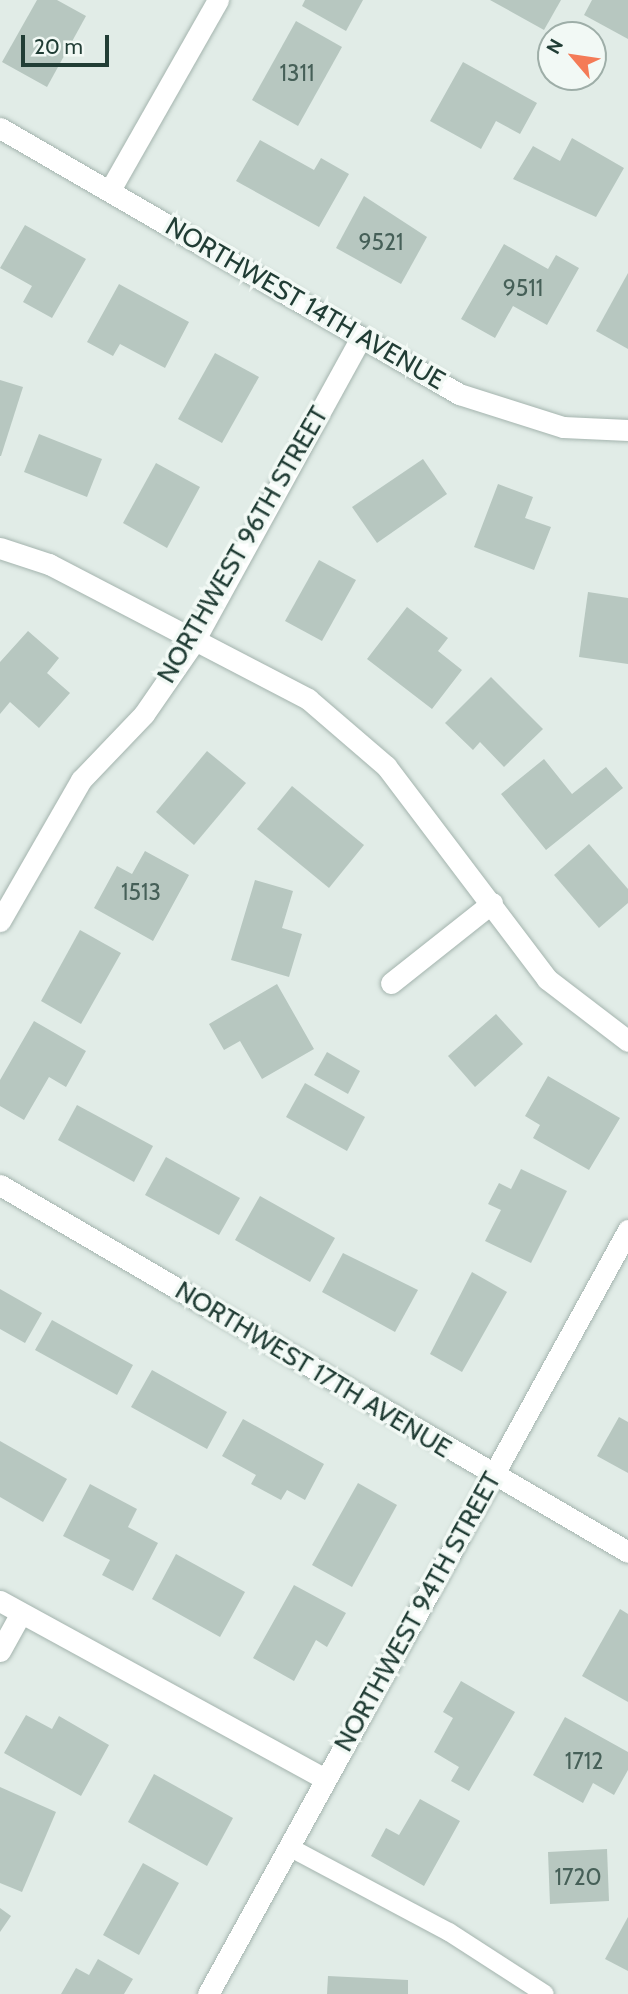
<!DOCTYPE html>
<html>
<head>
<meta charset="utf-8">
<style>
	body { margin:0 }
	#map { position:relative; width:628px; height:1994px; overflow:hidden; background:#e1ece7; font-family:Cabin,sans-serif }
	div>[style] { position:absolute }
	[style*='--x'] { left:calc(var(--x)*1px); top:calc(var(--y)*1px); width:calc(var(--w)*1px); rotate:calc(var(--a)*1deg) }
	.building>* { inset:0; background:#b7c7c0 }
	.roads { filter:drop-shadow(0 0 2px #a4b4ae) drop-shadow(0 0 2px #a4b4ae) }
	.service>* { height:18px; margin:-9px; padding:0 9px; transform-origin:9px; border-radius:9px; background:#fff }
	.minor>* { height:21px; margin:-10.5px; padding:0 10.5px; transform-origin:10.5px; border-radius:10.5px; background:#fff }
	.tertiary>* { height:21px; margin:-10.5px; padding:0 10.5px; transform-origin:10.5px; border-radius:10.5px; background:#fff }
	span { translate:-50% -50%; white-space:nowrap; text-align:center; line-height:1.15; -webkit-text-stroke:7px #f2f9f5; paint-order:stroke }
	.number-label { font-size:23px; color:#466058 }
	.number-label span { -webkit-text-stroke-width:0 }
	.street-label { font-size:26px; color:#213d35 }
	.north { position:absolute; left:537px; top:21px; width:70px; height:70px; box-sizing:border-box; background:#f2f9f5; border:2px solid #9eaea8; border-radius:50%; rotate:299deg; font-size:19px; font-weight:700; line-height:28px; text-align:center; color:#213d35 }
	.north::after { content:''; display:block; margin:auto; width:24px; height:32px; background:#f47b57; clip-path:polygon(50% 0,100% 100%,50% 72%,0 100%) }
	.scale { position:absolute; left:21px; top:35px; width:88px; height:32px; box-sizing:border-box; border:4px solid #213d35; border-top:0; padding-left:9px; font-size:21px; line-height:24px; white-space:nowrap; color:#213d35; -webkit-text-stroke:5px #f2f9f5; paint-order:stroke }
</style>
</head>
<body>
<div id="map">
	<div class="building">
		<div style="clip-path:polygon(37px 0,57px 0,86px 16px,47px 87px,2px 62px)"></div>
		<div style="clip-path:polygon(305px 0,363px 0,346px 31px,302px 6px)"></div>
		<div style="clip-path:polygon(490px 0,561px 0,544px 30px)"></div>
		<div style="clip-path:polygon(592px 0,628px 0,628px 39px,584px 15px)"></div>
		<div style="clip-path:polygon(296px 21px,342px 47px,298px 126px,252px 100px)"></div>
		<div style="clip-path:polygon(463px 62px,537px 103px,520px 134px,496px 121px,481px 149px,430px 121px)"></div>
		<div style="clip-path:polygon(572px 138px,624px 168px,596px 217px,513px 179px,533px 146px,560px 161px)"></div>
		<div style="clip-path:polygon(260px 140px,314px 170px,321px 158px,349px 174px,319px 227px,236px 181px)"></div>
		<div style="clip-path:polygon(364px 196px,427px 237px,401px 284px,336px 248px)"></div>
		<div style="clip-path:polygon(25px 225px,86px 259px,52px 318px,23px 302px,32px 286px,0 268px)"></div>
		<div style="clip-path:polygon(504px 244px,548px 269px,556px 255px,579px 268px,547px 325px,513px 306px,495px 338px,461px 319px)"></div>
		<div style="clip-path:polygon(628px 273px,628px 349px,596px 331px)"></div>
		<div style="clip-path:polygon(119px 284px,189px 322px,165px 368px,120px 344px,113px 356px,87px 342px)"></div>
		<div style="clip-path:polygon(215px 353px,259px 377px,222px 443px,178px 419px)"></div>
		<div style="clip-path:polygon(0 380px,23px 387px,1px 456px,0 456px)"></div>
		<div style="clip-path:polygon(39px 434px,102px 459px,87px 497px,24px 472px)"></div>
		<div style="clip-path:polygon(423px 459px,447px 494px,377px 543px,352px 507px)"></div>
		<div style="clip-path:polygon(156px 463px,200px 487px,167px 548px,123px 523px)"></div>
		<div style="clip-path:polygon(498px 484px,533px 497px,525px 518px,551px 527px,534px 570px,474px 547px)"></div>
		<div style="clip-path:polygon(319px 560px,356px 580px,322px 641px,285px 621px)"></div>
		<div style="clip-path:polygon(588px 592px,628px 598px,628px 664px,579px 657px)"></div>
		<div style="clip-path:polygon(407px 607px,448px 638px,438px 651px,462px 670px,432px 709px,367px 659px)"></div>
		<div style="clip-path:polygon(28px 631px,59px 658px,47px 673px,70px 693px,39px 728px,10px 702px,0 714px,0 662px)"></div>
		<div style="clip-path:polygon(491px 677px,543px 729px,504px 767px,480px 742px,473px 750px,445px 723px)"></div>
		<div style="clip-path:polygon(207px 751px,246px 783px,194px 845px,156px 812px)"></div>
		<div style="clip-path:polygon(544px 759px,572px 794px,606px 767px,623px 788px,546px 850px,501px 794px)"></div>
		<div style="clip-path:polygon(292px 786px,364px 845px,329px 888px,257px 829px)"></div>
		<div style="clip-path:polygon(589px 844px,628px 889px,628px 903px,599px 928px,554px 875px)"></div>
		<div style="clip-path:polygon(145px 851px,189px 875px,153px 941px,94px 908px,117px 866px,132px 874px)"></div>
		<div style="clip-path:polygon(255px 880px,293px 891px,282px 928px,302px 934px,289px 977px,231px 960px)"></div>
		<div style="clip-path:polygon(80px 930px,121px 953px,81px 1024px,41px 1001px)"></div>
		<div style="clip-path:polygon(277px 984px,314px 1049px,262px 1079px,240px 1041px,224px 1050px,209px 1024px)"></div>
		<div style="clip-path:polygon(496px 1014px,523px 1044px,475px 1087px,448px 1056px)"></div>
		<div style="clip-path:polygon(34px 1021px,86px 1051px,66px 1087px,49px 1077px,24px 1120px,0 1106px,0 1080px)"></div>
		<div style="clip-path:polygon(327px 1052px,360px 1071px,348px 1094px,314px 1075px)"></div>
		<div style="clip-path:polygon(548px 1076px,620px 1118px,589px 1170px,533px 1138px,540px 1125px,525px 1116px)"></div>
		<div style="clip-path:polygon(305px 1083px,365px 1117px,347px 1151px,286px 1117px)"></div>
		<div style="clip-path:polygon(77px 1105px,153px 1146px,134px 1182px,58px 1140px)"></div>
		<div style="clip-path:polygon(166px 1157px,240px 1198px,219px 1235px,145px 1195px)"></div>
		<div style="clip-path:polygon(521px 1169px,567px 1191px,531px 1263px,485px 1241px,501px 1210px,488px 1204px,499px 1183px,511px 1189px)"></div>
		<div style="clip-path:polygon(260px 1196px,335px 1238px,310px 1282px,235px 1240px)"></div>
		<div style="clip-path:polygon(343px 1253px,418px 1290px,395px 1332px,322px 1292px)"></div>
		<div style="clip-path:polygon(472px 1272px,507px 1292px,462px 1372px,430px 1354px)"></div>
		<div style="clip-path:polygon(0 1289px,42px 1313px,25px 1343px,0 1329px)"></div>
		<div style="clip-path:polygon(52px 1320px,133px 1365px,117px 1395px,35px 1350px)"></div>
		<div style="clip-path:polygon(152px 1370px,227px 1412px,207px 1449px,131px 1407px)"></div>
		<div style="clip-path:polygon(619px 1417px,628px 1422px,628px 1473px,597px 1456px)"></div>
		<div style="clip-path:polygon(243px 1419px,324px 1464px,305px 1500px,287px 1490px,281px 1500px,251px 1484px,256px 1475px,222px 1456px)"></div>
		<div style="clip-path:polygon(0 1441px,67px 1479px,43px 1522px,0 1497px)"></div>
		<div style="clip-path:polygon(358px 1483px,397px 1505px,352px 1587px,312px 1565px)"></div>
		<div style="clip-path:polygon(90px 1484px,137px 1509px,128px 1527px,158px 1543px,133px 1591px,102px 1575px,110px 1560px,63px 1536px)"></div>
		<div style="clip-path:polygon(176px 1554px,245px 1592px,220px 1637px,152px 1599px)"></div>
		<div style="clip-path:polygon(294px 1585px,346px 1613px,327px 1647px,316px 1640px,294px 1681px,253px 1658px)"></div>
		<div style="clip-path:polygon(620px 1609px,628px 1614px,628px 1702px,582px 1676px)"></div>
		<div style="clip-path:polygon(461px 1681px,515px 1712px,469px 1791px,451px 1781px,459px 1767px,434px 1752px,453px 1718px,443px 1712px)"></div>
		<div style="clip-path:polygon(26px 1715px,52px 1729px,59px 1716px,109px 1745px,81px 1796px,4px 1753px)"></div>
		<div style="clip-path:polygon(565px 1717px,628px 1752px,628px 1770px,614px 1795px,593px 1783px,583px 1803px,533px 1775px)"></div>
		<div style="clip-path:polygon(154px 1774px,233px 1818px,207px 1866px,128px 1822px)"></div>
		<div style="clip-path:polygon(0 1787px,56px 1812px,22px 1892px,0 1883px)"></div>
		<div style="clip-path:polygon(420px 1799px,460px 1821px,424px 1886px,371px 1856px,386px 1828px,399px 1835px)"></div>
		<div style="clip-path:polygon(607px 1849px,609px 1901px,550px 1904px,548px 1852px)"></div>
		<div style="clip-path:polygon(143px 1863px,179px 1883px,139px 1955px,103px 1935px)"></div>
		<div style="clip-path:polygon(0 1908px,11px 1916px,0 1932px)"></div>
		<div style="clip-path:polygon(628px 1917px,628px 1971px,605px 1959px)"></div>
		<div style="clip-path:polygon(98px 1959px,133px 1979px,124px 1994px,61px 1994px,76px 1968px,89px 1975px)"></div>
		<div style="clip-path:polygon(328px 1976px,408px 1980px,408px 1994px,327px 1994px)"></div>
	</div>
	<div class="roads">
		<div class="service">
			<div style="--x:289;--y:1847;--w:181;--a:28"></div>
			<div style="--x:449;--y:1932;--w:114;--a:32.9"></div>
		</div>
		<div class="minor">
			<div style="--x:0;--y:128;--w:531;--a:30.09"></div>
			<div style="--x:459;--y:394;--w:109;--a:17.6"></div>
			<div style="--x:563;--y:427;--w:65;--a:2.6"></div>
			<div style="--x:110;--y:190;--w:219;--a:-60.4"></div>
			<div style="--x:0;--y:548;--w:52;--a:18.1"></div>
			<div style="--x:49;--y:564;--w:292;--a:27.5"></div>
			<div style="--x:308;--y:699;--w:103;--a:40.7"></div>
			<div style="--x:386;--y:766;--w:267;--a:52.9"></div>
			<div style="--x:547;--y:979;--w:102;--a:37.4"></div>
			<div style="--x:0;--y:921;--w:163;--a:-60.1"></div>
			<div style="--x:81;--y:780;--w:91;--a:-46.3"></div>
			<div style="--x:144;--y:714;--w:86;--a:-55.4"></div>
			<div style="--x:193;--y:643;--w:349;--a:-61.2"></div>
			<div style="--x:391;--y:983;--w:129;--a:-38.4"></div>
			<div style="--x:0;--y:1185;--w:727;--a:30.3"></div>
			<div style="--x:0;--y:1601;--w:371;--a:28.7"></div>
			<div style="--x:0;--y:1651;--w:43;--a:-61.1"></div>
		</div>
		<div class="tertiary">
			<div style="--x:208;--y:1994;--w:872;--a:-61.2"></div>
		</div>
	</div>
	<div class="number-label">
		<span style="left:297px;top:73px">1311</span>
		<span style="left:381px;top:242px">9521</span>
		<span style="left:523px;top:288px">9511</span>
		<span style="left:141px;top:892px">1513</span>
		<span style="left:584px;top:1761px">1712</span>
		<span style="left:578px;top:1877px">1720</span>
	</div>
	<div class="street-label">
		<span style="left:305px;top:304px;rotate:30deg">NORTHWEST 14TH AVENUE</span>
		<span style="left:243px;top:545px;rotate:-60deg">NORTHWEST 96TH STREET</span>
		<span style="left:313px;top:1370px;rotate:31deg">NORTHWEST 17TH AVENUE</span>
		<span style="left:418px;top:1612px;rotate:-61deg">NORTHWEST 94TH STREET</span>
	</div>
	<div class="north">N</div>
	<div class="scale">20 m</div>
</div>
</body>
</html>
